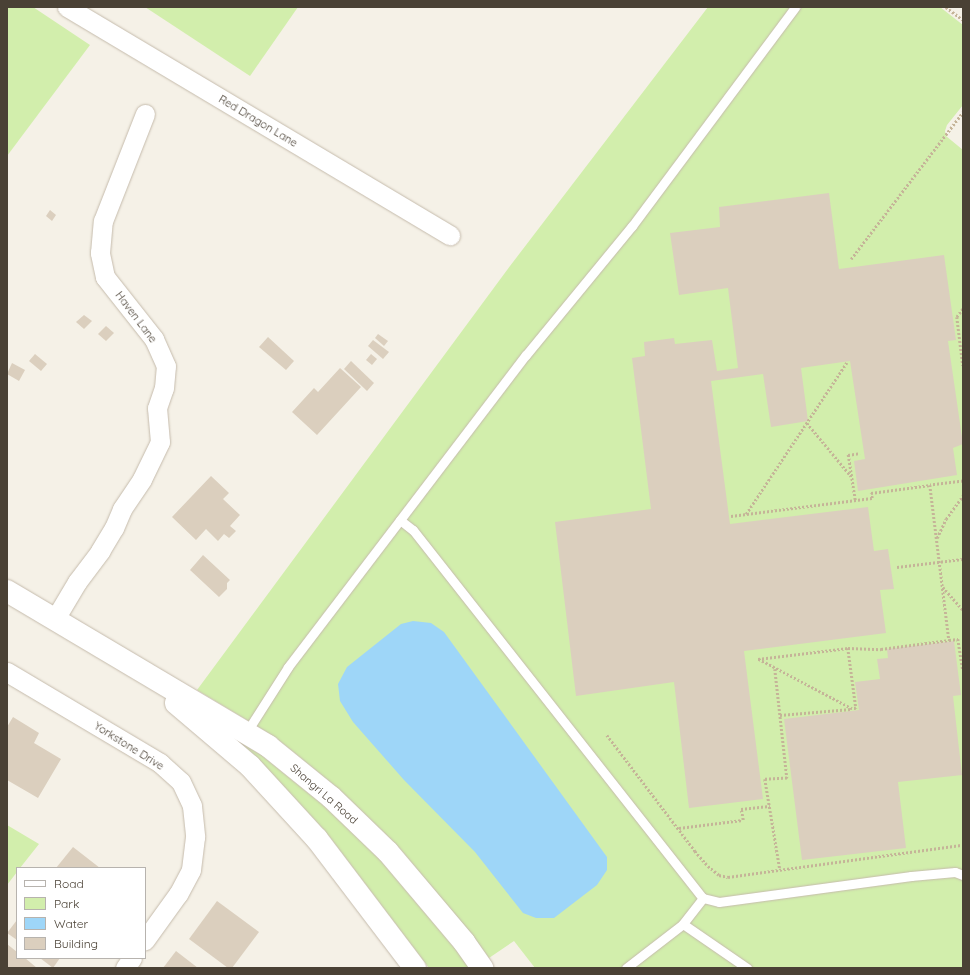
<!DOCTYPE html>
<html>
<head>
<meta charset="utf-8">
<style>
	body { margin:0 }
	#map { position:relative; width:970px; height:975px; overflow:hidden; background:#f5f1e7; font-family:Quicksand,sans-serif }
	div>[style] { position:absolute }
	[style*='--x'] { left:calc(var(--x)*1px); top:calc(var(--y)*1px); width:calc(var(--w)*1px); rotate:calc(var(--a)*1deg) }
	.green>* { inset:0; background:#d2eeac }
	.water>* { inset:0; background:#9ed6f8 }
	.building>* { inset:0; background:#dbcfbe }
	.path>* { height:2.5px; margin-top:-1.25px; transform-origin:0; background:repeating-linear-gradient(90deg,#c5b498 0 2px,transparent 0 4px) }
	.roads { filter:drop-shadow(0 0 1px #c5bbac) drop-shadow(0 0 1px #c5bbac) }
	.service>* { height:9px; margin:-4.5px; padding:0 4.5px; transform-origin:4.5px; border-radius:4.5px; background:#fff }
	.minor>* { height:19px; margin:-9.5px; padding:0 9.5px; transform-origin:9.5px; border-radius:9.5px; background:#fff }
	.tertiary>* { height:22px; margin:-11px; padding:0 11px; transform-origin:11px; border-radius:11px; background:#fff }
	span { translate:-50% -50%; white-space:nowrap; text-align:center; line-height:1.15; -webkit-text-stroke:3px #fff; paint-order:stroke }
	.street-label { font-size:11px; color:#4a4135 }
	.frame { position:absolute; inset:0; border:8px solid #4a4135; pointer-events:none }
	.legend { position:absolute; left:16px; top:867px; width:130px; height:92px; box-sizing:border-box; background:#fff; border:1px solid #b7b3ae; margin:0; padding:5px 7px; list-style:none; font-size:12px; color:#4a4135 }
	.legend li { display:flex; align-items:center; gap:8px; height:20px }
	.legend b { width:20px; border:1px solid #b7b3ae }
</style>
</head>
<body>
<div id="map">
	<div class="green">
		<div style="clip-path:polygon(7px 7px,33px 7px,90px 45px,7px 156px)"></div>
		<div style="clip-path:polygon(145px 7px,298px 7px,250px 76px)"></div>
		<div style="clip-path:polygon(708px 7px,940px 7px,963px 25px,963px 105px,947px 125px,945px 131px,946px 136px,963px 150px,963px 968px,535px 968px,514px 941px,489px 958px,473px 936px,397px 845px,339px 789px,275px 737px,197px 690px,510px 266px)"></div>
		<div style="clip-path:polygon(238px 741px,261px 755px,324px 806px,380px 860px,456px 950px,469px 968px,429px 968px,326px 832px,258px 758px)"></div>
		<div style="clip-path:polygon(7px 825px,39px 844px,20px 868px,17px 868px,17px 872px,7px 885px)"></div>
	</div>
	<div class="water">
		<div style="clip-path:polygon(413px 621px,431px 623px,444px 632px,607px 857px,607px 870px,597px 885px,554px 918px,536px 918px,523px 913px,475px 852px,404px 780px,353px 722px,340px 701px,338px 684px,347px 667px,401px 624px)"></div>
	</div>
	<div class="building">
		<div style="clip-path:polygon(829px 193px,839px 269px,944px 255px,956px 340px,948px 341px,963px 444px,953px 448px,957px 475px,858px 491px,854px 461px,865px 459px,850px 361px,801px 368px,808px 421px,771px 427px,763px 374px,711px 381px,730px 524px,868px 507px,874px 551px,888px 549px,894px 589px,880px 590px,886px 633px,744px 651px,763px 799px,689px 808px,674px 682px,576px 696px,555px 522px,651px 509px,632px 358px,645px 356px,644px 342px,674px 338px,675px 344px,712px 340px,717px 371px,738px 368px,728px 288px,679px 295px,670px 233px,720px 227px,719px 207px)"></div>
		<div style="clip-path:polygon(50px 210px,56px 215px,52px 221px,46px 216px)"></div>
		<div style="clip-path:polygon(84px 315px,92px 321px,84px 329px,76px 322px)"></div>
		<div style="clip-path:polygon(106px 326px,114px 333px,106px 341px,98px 334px)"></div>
		<div style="clip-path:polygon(378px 334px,388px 341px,384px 346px,375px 338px)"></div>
		<div style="clip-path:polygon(268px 337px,294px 361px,286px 370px,259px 347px)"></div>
		<div style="clip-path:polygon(373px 340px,389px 352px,383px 359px,368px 346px)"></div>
		<div style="clip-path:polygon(35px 354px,47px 364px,41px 371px,29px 361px)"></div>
		<div style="clip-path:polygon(371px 354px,377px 359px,372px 365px,366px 360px)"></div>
		<div style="clip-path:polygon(351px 361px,374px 383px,367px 391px,344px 369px)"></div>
		<div style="clip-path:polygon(12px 363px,25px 370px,19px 381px,7px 374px)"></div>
		<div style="clip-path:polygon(340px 368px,361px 387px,317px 435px,292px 412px,314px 388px,318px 392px)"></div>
		<div style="clip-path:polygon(211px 476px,229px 493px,223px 499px,240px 515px,230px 526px,236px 531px,229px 538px,224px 534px,218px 541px,206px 529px,196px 540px,172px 517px)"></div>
		<div style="clip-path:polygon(203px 555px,230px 580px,227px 583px,227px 589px,219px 597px,190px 570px)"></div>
		<div style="clip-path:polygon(954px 641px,961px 695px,953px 696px,962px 775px,898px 782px,906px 848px,802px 860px,784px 719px,859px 710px,855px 682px,880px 679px,877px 659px,888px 658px,887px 649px)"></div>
		<div style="clip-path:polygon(13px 717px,39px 733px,34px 743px,61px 759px,38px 798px,7px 780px,7px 727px)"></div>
		<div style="clip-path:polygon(73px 847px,100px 868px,56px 868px)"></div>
		<div style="clip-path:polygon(217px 901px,259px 932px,232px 968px,228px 968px,189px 939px)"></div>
		<div style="clip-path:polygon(17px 920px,17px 940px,7px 933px)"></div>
		<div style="clip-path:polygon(7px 944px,17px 952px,17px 958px,25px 958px,37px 968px,7px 968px)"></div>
		<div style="clip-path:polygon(176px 951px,198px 968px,163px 968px)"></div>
		<div style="clip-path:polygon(40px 958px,60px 958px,53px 968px)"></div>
	</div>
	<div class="path">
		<div style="--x:946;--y:7;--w:21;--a:37"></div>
		<div style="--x:851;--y:259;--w:185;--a:-52.7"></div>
		<div style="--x:963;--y:309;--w:10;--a:127"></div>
		<div style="--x:957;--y:317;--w:49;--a:83"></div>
		<div style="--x:807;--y:423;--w:69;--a:50.3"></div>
		<div style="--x:963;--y:481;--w:33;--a:173"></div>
		<div style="--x:930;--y:485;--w:156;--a:83"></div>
		<div style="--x:949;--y:640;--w:9;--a:-6"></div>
		<div style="--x:958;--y:639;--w:31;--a:81"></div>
		<div style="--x:855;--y:500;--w:46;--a:-98.8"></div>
		<div style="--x:848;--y:455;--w:12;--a:-9"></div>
		<div style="--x:746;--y:514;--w:182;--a:-56.4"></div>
		<div style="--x:731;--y:516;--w:142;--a:-7.3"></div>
		<div style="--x:872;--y:498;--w:5;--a:-101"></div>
		<div style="--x:871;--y:493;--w:60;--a:-7.7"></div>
		<div style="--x:937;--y:538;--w:21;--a:-65"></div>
		<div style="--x:946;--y:519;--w:29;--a:-54"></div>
		<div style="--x:897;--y:567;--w:66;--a:-6.9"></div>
		<div style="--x:943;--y:587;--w:30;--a:49"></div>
		<div style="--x:848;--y:648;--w:61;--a:82.4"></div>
		<div style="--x:856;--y:708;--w:4;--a:166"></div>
		<div style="--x:852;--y:709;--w:106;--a:-152"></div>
		<div style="--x:758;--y:659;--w:91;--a:-7"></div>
		<div style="--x:848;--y:648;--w:33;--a:2"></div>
		<div style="--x:881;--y:649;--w:69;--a:-7.5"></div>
		<div style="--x:775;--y:669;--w:110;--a:83.7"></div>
		<div style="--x:787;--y:778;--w:22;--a:177"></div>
		<div style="--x:765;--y:779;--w:92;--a:80.6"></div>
		<div style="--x:780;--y:715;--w:71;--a:-4.8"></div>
		<div style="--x:607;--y:735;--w:146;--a:52.8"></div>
		<div style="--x:695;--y:851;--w:20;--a:49"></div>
		<div style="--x:708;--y:866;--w:14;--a:39"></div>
		<div style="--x:719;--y:875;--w:9;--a:13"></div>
		<div style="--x:728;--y:877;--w:237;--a:-7.8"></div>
		<div style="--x:679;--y:828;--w:64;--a:-7.1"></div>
		<div style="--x:743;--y:820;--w:11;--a:-100"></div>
		<div style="--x:741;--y:809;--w:29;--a:-6"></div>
	</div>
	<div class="roads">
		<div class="service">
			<div style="--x:400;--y:520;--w:16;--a:38"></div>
			<div style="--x:413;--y:530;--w:469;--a:51.8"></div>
			<div style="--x:703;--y:898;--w:33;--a:128"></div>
			<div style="--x:683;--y:924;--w:72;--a:142.3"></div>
			<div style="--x:246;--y:733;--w:78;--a:-57.5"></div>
			<div style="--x:288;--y:667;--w:392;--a:-52.7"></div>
			<div style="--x:526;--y:355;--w:167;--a:-50.6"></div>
			<div style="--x:632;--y:226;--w:273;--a:-53.3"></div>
			<div style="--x:703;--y:898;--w:16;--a:14"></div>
			<div style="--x:719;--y:902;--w:194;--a:-7.7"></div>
			<div style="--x:911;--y:876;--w:44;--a:-5.2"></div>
			<div style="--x:955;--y:872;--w:9;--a:21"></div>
			<div style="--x:683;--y:924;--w:78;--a:34.5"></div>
		</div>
		<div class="minor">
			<div style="--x:67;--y:7;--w:446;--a:30.8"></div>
			<div style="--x:55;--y:619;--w:43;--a:-59.3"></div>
			<div style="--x:77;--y:582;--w:39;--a:-53"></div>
			<div style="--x:100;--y:551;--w:27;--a:-59"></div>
			<div style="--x:114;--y:528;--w:21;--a:-67"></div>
			<div style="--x:122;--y:509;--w:36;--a:-56"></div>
			<div style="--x:142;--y:479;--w:41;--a:-64.1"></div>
			<div style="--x:160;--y:442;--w:34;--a:-95"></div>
			<div style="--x:157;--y:408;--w:21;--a:-71"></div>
			<div style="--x:164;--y:388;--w:22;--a:-85"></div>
			<div style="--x:166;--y:366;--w:30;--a:-114"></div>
			<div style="--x:154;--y:339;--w:79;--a:-128.3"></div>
			<div style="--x:105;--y:277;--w:25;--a:-102"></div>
			<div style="--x:100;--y:253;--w:32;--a:-85"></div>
			<div style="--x:103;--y:221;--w:115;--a:-68.6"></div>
			<div style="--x:7;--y:672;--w:178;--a:30.7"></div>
			<div style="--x:160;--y:763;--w:28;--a:42"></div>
			<div style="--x:181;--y:782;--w:26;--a:65"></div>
			<div style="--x:192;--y:806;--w:31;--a:84"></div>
			<div style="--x:195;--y:837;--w:33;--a:97"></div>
			<div style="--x:191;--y:870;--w:27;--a:118"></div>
			<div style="--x:178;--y:894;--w:57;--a:125.7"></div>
			<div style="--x:125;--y:968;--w:12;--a:-55"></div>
		</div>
		<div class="tertiary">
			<div style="--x:7;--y:591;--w:304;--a:30.7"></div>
			<div style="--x:268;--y:746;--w:81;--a:39"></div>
			<div style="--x:331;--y:797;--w:79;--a:44"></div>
			<div style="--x:388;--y:852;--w:118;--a:49.8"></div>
			<div style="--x:464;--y:942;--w:32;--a:55"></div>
			<div style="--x:176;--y:703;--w:97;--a:40.4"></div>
			<div style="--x:250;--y:766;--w:99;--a:47.5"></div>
			<div style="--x:317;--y:839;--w:162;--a:52.8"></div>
		</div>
	</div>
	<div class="street-label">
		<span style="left:258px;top:121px;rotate:31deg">Red Dragon Lane</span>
		<span style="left:136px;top:317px;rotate:53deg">Haven Lane</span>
		<span style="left:129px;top:746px;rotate:32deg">Yorkstone Drive</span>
		<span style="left:324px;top:794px;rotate:41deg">Shangri La Road</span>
	</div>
	<div class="frame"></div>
	<ul class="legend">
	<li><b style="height:5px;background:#fff"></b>Road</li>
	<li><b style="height:11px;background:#d2eeac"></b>Park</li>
	<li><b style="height:11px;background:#9ed6f8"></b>Water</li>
	<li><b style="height:11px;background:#dbcfbe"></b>Building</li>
	</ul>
</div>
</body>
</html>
